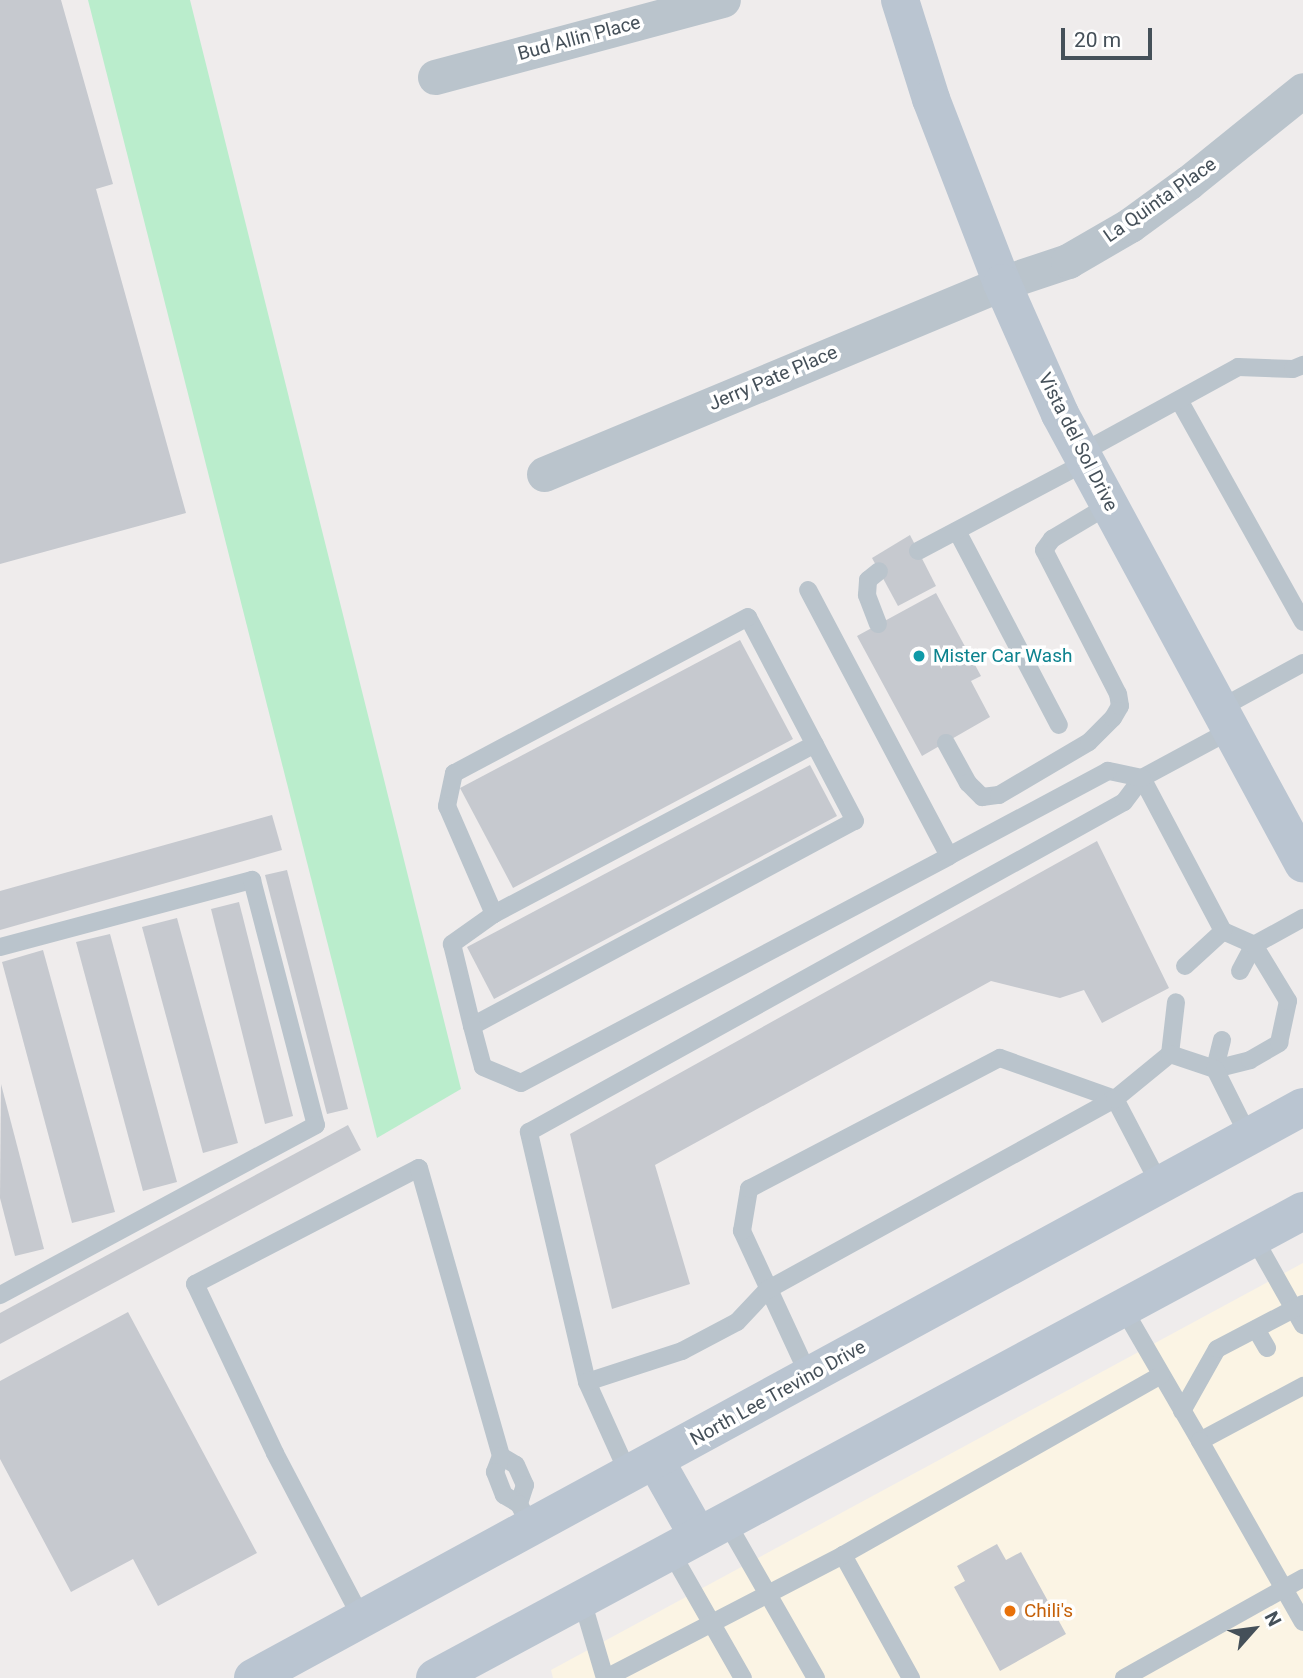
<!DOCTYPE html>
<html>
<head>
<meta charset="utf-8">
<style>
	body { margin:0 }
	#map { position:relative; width:1303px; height:1678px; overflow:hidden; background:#efecec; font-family:Roboto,sans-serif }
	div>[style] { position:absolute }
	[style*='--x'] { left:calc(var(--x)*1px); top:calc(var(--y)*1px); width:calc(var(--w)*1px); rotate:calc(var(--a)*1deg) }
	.commercial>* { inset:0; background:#fbf4e4 }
	.green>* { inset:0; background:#baedcc }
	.building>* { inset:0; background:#c6c9cf }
	.lane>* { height:18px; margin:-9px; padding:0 9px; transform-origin:9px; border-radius:9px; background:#bac4cc }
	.street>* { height:35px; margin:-17.5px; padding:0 17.5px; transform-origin:17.5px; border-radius:17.5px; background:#bac4cc }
	.secondary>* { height:38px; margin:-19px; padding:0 19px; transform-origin:19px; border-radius:19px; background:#bac5d1 }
	.dots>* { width:19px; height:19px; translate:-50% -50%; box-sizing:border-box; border:4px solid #fff; border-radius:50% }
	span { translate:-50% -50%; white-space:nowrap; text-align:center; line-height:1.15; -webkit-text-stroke:7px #fff; paint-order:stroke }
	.street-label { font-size:19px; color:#455059 }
	.culture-label { font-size:19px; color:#0d838f }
	.left { translate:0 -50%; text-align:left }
	.food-label { font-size:19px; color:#c56008 }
	.north { position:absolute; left:1219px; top:1594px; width:70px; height:70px; -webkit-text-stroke:5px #fff; paint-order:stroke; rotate:62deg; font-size:19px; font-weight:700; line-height:28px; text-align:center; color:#455059 }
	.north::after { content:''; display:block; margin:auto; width:24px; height:32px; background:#455059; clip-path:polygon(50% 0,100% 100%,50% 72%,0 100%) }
	.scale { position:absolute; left:1061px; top:28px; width:91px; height:32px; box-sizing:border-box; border:4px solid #455059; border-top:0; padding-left:9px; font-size:21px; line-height:24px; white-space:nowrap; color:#455059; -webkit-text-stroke:5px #fff; paint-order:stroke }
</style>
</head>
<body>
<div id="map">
	<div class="commercial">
		<div style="clip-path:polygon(1303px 1263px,1303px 1678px,553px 1678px,551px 1670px)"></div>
	</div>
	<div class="green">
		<div style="clip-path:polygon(88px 0,190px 0,461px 1089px,377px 1138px)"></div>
	</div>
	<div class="building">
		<div style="clip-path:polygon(0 0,61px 0,113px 184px,96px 189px,186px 513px,0 564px)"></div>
		<div style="clip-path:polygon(910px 535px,936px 586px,898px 606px,872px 558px)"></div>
		<div style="clip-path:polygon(936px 593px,981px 676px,971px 681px,990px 717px,922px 756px,857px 636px)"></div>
		<div style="clip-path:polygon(740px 640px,793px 739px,513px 888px,460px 788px)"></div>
		<div style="clip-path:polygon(810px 765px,837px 816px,494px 999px,467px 947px)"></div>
		<div style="clip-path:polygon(272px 815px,282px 850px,0 930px,0 891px)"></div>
		<div style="clip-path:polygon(1097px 841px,1169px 988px,1102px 1023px,1084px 990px,1060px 998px,991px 981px,655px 1165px,690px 1284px,612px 1309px,570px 1134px)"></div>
		<div style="clip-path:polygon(287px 870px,348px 1109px,327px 1114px,265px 875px)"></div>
		<div style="clip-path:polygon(239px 902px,293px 1116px,265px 1124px,211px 909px)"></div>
		<div style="clip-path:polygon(177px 918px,238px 1143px,203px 1153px,142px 927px)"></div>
		<div style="clip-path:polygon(110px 934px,177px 1182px,143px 1191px,76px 942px)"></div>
		<div style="clip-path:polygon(43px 950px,115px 1212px,72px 1223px,2px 962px)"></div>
		<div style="clip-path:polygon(1px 1084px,44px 1249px,15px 1256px,0 1198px)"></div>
		<div style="clip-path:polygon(348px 1125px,361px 1150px,0 1344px,0 1313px)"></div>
		<div style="clip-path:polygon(128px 1312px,257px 1553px,158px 1606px,133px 1559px,71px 1592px,0 1459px,0 1381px)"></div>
		<div style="clip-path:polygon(997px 1544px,1006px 1560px,1021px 1552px,1066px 1634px,1000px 1671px,954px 1587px,965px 1581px,957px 1566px)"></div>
	</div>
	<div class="lane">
		<div style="--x:1179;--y:400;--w:254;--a:60.8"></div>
		<div style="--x:1081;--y:453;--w:179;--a:-28.7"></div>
		<div style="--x:1238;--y:367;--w:55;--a:2.1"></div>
		<div style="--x:1293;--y:369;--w:11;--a:-22"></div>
		<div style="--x:957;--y:531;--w:219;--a:62.3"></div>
		<div style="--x:918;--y:551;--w:190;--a:-27.9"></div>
		<div style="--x:878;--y:624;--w:31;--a:-111"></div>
		<div style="--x:867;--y:595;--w:15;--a:-86"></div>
		<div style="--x:868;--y:580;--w:14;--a:-39"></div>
		<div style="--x:1219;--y:709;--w:96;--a:-28.7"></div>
		<div style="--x:1231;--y:730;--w:101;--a:151.7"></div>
		<div style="--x:1142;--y:778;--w:173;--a:62.1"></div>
		<div style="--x:1223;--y:931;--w:34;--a:24"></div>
		<div style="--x:1254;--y:945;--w:56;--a:-28.9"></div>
		<div style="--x:946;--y:743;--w:46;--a:61.2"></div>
		<div style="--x:968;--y:783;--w:20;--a:45"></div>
		<div style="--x:982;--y:797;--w:17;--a:-7"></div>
		<div style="--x:999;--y:795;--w:104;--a:-30.5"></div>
		<div style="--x:1089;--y:742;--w:34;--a:-45"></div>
		<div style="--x:1113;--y:718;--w:14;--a:-60"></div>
		<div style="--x:1120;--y:706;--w:12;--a:-99"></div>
		<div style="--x:1118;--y:694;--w:162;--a:-117.2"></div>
		<div style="--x:1044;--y:550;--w:14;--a:-54"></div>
		<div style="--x:1052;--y:539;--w:66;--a:-30.8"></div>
		<div style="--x:494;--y:914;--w:363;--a:-27.9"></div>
		<div style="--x:0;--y:947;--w:261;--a:-14.9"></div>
		<div style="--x:252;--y:880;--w:253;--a:75.4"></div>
		<div style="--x:316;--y:1125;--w:359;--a:151.7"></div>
		<div style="--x:1185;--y:966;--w:52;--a:-42.6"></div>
		<div style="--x:1240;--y:971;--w:30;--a:-62"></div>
		<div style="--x:472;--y:1026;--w:434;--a:-28.2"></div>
		<div style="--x:855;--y:821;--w:230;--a:-117.7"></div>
		<div style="--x:748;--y:617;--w:333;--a:152"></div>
		<div style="--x:454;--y:773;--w:34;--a:102"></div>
		<div style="--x:447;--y:806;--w:118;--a:66.5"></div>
		<div style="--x:494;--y:914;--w:52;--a:144.5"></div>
		<div style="--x:452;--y:944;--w:84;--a:76.3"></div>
		<div style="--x:472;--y:1026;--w:42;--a:75"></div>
		<div style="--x:483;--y:1067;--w:41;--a:22.8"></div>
		<div style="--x:521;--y:1083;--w:484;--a:-27.9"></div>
		<div style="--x:1222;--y:1040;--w:30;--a:104"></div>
		<div style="--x:1215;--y:1069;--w:36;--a:-14"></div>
		<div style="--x:1250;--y:1060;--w:34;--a:-30"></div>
		<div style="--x:1279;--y:1043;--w:43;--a:-77.9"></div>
		<div style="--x:1288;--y:1001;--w:66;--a:-121.3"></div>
		<div style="--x:1170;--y:1054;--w:52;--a:-83.4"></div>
		<div style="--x:1254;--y:1238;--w:100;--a:60.6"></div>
		<div style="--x:1123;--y:1308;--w:154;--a:59.9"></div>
		<div style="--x:1200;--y:1441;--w:117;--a:-28.1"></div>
		<div style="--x:1256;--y:1329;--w:22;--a:60"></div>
		<div style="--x:809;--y:1376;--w:160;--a:-114.8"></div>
		<div style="--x:742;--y:1231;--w:43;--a:-80.5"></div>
		<div style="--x:749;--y:1189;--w:283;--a:-27.6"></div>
		<div style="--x:1000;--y:1058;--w:122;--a:19.6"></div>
		<div style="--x:1115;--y:1099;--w:97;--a:62.4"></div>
		<div style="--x:587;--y:1382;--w:257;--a:-103.1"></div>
		<div style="--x:529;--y:1132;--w:680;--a:-29.01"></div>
		<div style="--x:1124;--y:802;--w:30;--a:-53"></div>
		<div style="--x:1142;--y:778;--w:35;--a:-168"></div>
		<div style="--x:1108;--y:771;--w:180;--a:151.9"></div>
		<div style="--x:949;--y:856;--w:301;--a:-117.9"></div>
		<div style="--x:1182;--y:1411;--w:71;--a:-60.6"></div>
		<div style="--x:1217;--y:1349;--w:97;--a:-27.6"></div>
		<div style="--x:1200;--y:1441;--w:208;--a:60.4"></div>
		<div style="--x:501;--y:1456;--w:17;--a:31"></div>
		<div style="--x:516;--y:1465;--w:22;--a:66"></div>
		<div style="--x:525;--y:1485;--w:20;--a:108"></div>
		<div style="--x:629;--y:1475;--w:102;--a:-114.3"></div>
		<div style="--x:587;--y:1382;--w:100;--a:-18.1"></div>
		<div style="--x:682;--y:1351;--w:62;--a:-27.8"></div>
		<div style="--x:737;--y:1322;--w:44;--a:-46.8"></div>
		<div style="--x:767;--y:1290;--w:397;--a:-28.8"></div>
		<div style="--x:1115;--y:1099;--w:71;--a:-39.3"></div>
		<div style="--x:1170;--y:1054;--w:47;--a:18.4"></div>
		<div style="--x:1215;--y:1069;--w:76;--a:63.4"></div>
		<div style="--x:726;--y:1521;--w:181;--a:60.2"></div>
		<div style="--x:671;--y:1552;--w:145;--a:60.3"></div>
		<div style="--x:843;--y:1555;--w:141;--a:61.1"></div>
		<div style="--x:582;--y:1600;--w:81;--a:73.6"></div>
		<div style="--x:362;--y:1619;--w:187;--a:-117.7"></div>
		<div style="--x:275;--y:1453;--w:187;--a:-115.3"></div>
		<div style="--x:195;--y:1284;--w:252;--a:-27.4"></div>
		<div style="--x:419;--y:1168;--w:299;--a:74.1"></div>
		<div style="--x:501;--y:1456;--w:17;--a:111"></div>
		<div style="--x:495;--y:1472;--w:25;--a:69"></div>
		<div style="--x:504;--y:1495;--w:17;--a:31"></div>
		<div style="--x:519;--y:1504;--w:27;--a:63"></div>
		<div style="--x:606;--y:1678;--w:267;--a:-27.4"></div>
		<div style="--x:843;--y:1555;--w:365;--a:-29.5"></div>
		<div style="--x:1124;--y:1678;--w:205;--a:-29.2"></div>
	</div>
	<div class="street">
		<div style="--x:435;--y:77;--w:298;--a:-15"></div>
		<div style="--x:544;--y:474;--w:496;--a:-22.6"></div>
		<div style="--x:1002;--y:283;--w:70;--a:-18.4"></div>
		<div style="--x:1068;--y:261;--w:72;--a:-30.1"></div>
		<div style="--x:1130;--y:225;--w:73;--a:-36.1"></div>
		<div style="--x:1189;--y:182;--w:146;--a:-38.9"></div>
	</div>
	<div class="secondary">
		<div style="--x:900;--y:0;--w:104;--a:72.6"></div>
		<div style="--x:931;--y:99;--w:197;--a:68.9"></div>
		<div style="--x:1002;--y:283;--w:143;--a:66.1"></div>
		<div style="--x:1060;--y:414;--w:511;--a:61.58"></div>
		<div style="--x:655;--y:1460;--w:87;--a:60.5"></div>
		<div style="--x:253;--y:1678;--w:1195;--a:-28.54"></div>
		<div style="--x:435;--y:1678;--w:986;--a:-28.28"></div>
	</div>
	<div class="dots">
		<div style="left:919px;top:656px;background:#0f9aa8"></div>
		<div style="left:1010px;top:1611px;background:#e8710a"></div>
	</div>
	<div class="street-label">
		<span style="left:579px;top:38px;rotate:-15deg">Bud Allin Place</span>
		<span style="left:1160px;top:200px;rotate:-35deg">La Quinta Place</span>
		<span style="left:773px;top:378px;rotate:-23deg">Jerry Pate Place</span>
		<span style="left:1078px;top:442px;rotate:63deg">Vista del Sol Drive</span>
		<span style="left:778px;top:1393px;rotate:-29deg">North Lee Trevino Drive</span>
	</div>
	<div class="culture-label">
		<span class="left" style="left:933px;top:656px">Mister Car Wash</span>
	</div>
	<div class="food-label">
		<span class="left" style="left:1024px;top:1611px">Chili's</span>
	</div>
	<div class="north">N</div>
	<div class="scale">20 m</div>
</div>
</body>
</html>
